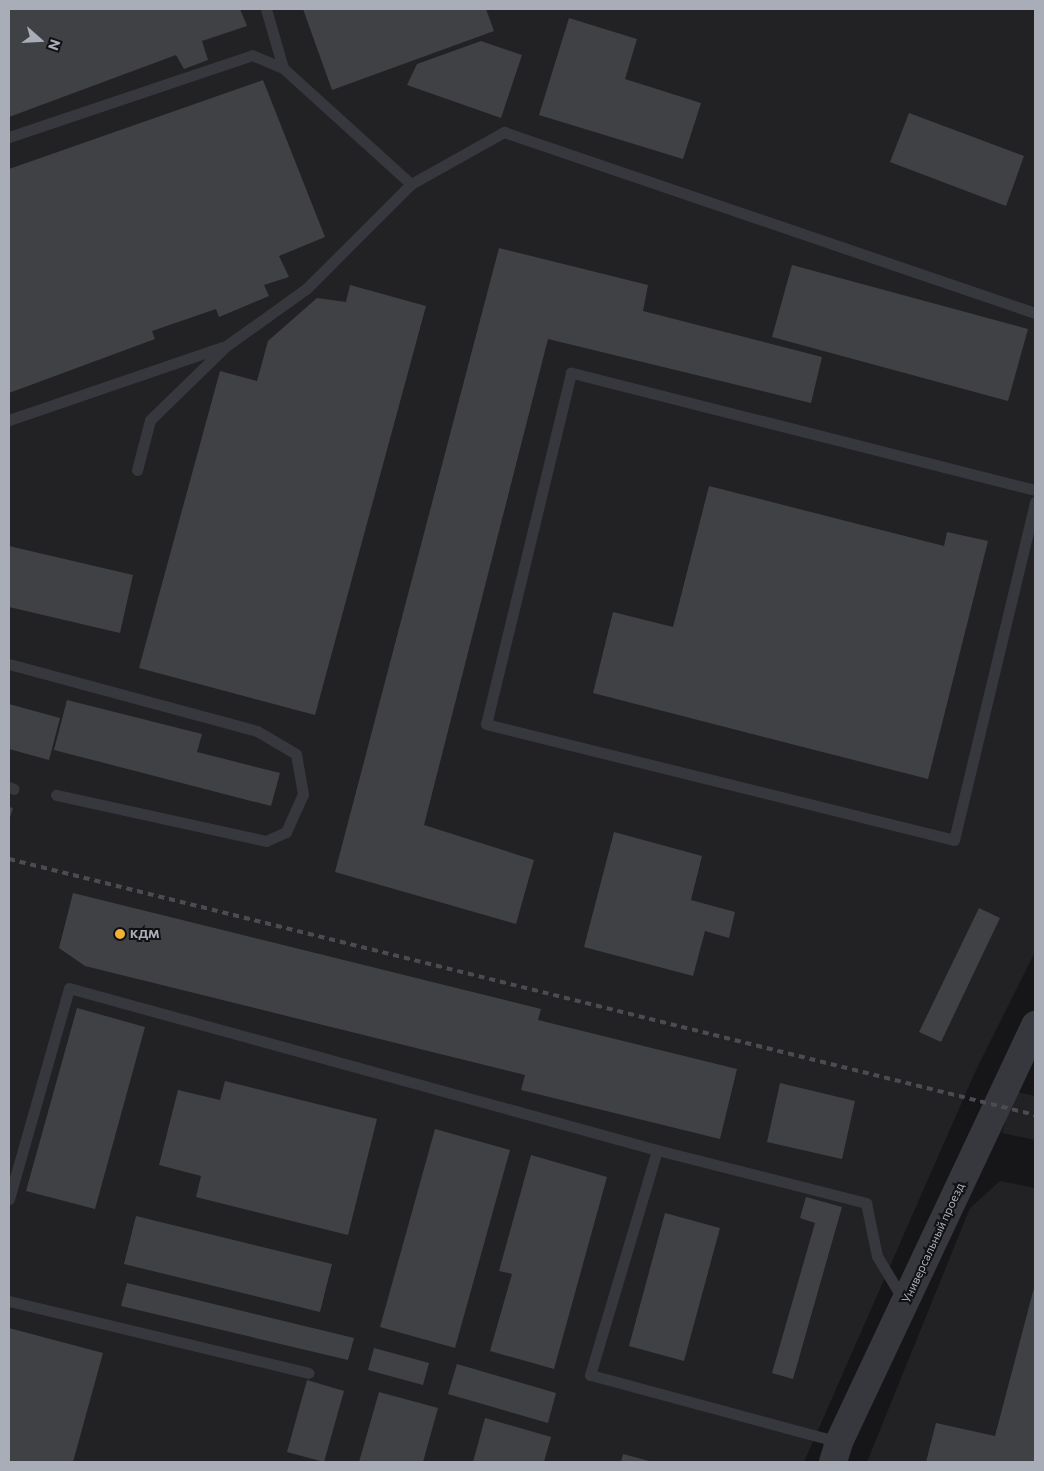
<!DOCTYPE html>
<html>
<head>
<meta charset="utf-8">
<style>
	body { margin:0 }
	#map { position:relative; width:1044px; height:1471px; overflow:hidden; background:#161618; font-family:Commissioner,sans-serif }
	div>[style] { position:absolute }
	[style*='--x'] { left:calc(var(--x)*1px); top:calc(var(--y)*1px); width:calc(var(--w)*1px); rotate:calc(var(--a)*1deg) }
	.built>* { inset:0; background:#222225 }
	.building>* { inset:0; background:#404145 }
	.service>* { height:11px; margin:-5.5px; padding:0 5.5px; transform-origin:5.5px; border-radius:5.5px; background:#37383d }
	.tertiary>* { height:28px; margin:-14px; padding:0 14px; transform-origin:14px; border-radius:14px; background:#37383d }
	.rail>* { height:4px; margin-top:-2px; transform-origin:0; background:repeating-linear-gradient(90deg,#4a4c52 0 6px,transparent 0 11px) }
	.dots>* { width:14px; height:14px; translate:-50% -50%; box-sizing:border-box; border:2px solid #111113; border-radius:50% }
	span { translate:-50% -50%; white-space:nowrap; text-align:center; line-height:1.15; -webkit-text-stroke:4px #111113; paint-order:stroke }
	.poi-label { font-size:12px; color:#a8adb8; font-weight:700 }
	.left { translate:0 -50%; text-align:left }
	.street-label { font-size:12px; color:#a8adb8 }
	.frame { position:absolute; inset:0; border:10px solid #a8adb8; pointer-events:none }
	.north { position:absolute; left:15px; top:15px; width:50px; height:50px; -webkit-text-stroke:4px #111113; paint-order:stroke; rotate:109deg; font-size:14px; font-weight:700; line-height:20px; text-align:center; color:#a8adb8 }
	.north::after { content:''; display:block; margin:auto; width:18px; height:22px; background:#a8adb8; clip-path:polygon(50% 0,100% 100%,50% 72%,0 100%) }
</style>
</head>
<body>
<div id="map">
	<div class="built">
		<div style="clip-path:polygon(9px 9px,1035px 9px,1035px 952px,976px 1070px,804px 1462px,9px 1462px)"></div>
		<div style="clip-path:polygon(1014px 1091px,1035px 1096px,1035px 1140px,1002px 1133px)"></div>
		<div style="clip-path:polygon(1000px 1181px,1035px 1188px,1035px 1462px,867px 1462px,970px 1208px)"></div>
	</div>
	<div class="building">
		<div style="clip-path:polygon(9px 9px,240px 9px,247px 26px,202px 41px,208px 60px,184px 69px,176px 55px,9px 117px)"></div>
		<div style="clip-path:polygon(303px 9px,486px 9px,494px 31px,332px 90px)"></div>
		<div style="clip-path:polygon(569px 18px,637px 39px,625px 79px,701px 103px,683px 159px,539px 115px)"></div>
		<div style="clip-path:polygon(481px 41px,522px 55px,501px 118px,407px 85px,417px 64px)"></div>
		<div style="clip-path:polygon(263px 80px,325px 237px,279px 256px,289px 277px,264px 285px,269px 296px,219px 317px,216px 309px,152px 331px,155px 339px,9px 393px,9px 169px)"></div>
		<div style="clip-path:polygon(909px 113px,1024px 156px,1006px 206px,890px 162px)"></div>
		<div style="clip-path:polygon(499px 248px,648px 285px,643px 311px,822px 357px,811px 403px,548px 339px,424px 825px,534px 860px,516px 924px,335px 872px)"></div>
		<div style="clip-path:polygon(792px 265px,1028px 329px,1008px 401px,772px 337px)"></div>
		<div style="clip-path:polygon(350px 285px,426px 306px,315px 715px,139px 668px,220px 371px,257px 381px,268px 341px,317px 298px,346px 302px)"></div>
		<div style="clip-path:polygon(709px 486px,944px 546px,947px 532px,988px 541px,928px 779px,593px 693px,613px 612px,673px 627px)"></div>
		<div style="clip-path:polygon(9px 546px,133px 575px,120px 633px,9px 607px)"></div>
		<div style="clip-path:polygon(67px 700px,202px 734px,197px 752px,280px 773px,271px 806px,54px 750px)"></div>
		<div style="clip-path:polygon(9px 704px,60px 718px,49px 760px,9px 749px)"></div>
		<div style="clip-path:polygon(9px 807px,13px 808px,9px 821px)"></div>
		<div style="clip-path:polygon(614px 832px,702px 856px,691px 900px,735px 912px,729px 938px,705px 931px,693px 976px,584px 947px)"></div>
		<div style="clip-path:polygon(73px 893px,541px 1009px,538px 1020px,737px 1069px,720px 1139px,521px 1090px,525px 1075px,85px 966px,59px 948px)"></div>
		<div style="clip-path:polygon(979px 908px,1000px 918px,941px 1042px,919px 1032px)"></div>
		<div style="clip-path:polygon(77px 1008px,145px 1027px,95px 1209px,26px 1191px)"></div>
		<div style="clip-path:polygon(225px 1081px,377px 1119px,348px 1235px,196px 1197px,201px 1176px,159px 1165px,178px 1090px,220px 1100px)"></div>
		<div style="clip-path:polygon(780px 1083px,855px 1101px,842px 1159px,767px 1142px)"></div>
		<div style="clip-path:polygon(435px 1129px,510px 1150px,455px 1348px,380px 1327px)"></div>
		<div style="clip-path:polygon(531px 1155px,607px 1177px,554px 1369px,490px 1351px,512px 1274px,499px 1271px)"></div>
		<div style="clip-path:polygon(806px 1197px,842px 1207px,793px 1379px,772px 1373px,815px 1223px,800px 1218px)"></div>
		<div style="clip-path:polygon(665px 1213px,720px 1228px,684px 1361px,629px 1346px)"></div>
		<div style="clip-path:polygon(136px 1216px,332px 1264px,320px 1312px,124px 1264px)"></div>
		<div style="clip-path:polygon(127px 1283px,354px 1338px,348px 1360px,121px 1306px)"></div>
		<div style="clip-path:polygon(1035px 1284px,1035px 1462px,926px 1462px,936px 1423px,995px 1436px)"></div>
		<div style="clip-path:polygon(9px 1328px,103px 1353px,73px 1462px,9px 1462px)"></div>
		<div style="clip-path:polygon(374px 1348px,429px 1363px,423px 1385px,368px 1370px)"></div>
		<div style="clip-path:polygon(457px 1364px,556px 1393px,548px 1423px,448px 1394px)"></div>
		<div style="clip-path:polygon(307px 1380px,344px 1391px,324px 1462px,287px 1452px)"></div>
		<div style="clip-path:polygon(379px 1392px,438px 1408px,423px 1462px,359px 1462px)"></div>
		<div style="clip-path:polygon(485px 1418px,551px 1437px,544px 1462px,473px 1462px)"></div>
		<div style="clip-path:polygon(623px 1454px,653px 1462px,621px 1462px)"></div>
	</div>
	<div class="service">
		<div style="--x:266;--y:9;--w:61;--a:73.9"></div>
		<div style="--x:9;--y:137;--w:256;--a:-18.6"></div>
		<div style="--x:252;--y:55;--w:34;--a:23"></div>
		<div style="--x:283;--y:68;--w:173;--a:42.2"></div>
		<div style="--x:411;--y:184;--w:107;--a:-29.2"></div>
		<div style="--x:504;--y:132;--w:561;--a:18.82"></div>
		<div style="--x:9;--y:420;--w:225;--a:-18.9"></div>
		<div style="--x:137;--y:470;--w:52;--a:-75.4"></div>
		<div style="--x:150;--y:420;--w:106;--a:-44.2"></div>
		<div style="--x:226;--y:346;--w:98;--a:-35.5"></div>
		<div style="--x:306;--y:289;--w:148;--a:-45"></div>
		<div style="--x:1035;--y:490;--w:479;--a:-165.8"></div>
		<div style="--x:571;--y:373;--w:361;--a:103.6"></div>
		<div style="--x:486;--y:724;--w:482;--a:13.9"></div>
		<div style="--x:954;--y:840;--w:348;--a:-76.5"></div>
		<div style="--x:9;--y:664;--w:257;--a:15.1"></div>
		<div style="--x:257;--y:731;--w:45;--a:30.5"></div>
		<div style="--x:296;--y:754;--w:41;--a:80.1"></div>
		<div style="--x:303;--y:794;--w:42;--a:114.1"></div>
		<div style="--x:286;--y:832;--w:22;--a:156"></div>
		<div style="--x:266;--y:841;--w:215;--a:-167.6"></div>
		<div style="--x:9;--y:787;--w:5;--a:22"></div>
		<div style="--x:9;--y:1199;--w:219;--a:-74.1"></div>
		<div style="--x:69;--y:988;--w:610;--a:15.4"></div>
		<div style="--x:9;--y:1301;--w:308;--a:13.5"></div>
		<div style="--x:839;--y:1442;--w:258;--a:-164.9"></div>
		<div style="--x:590;--y:1375;--w:235;--a:-73.4"></div>
		<div style="--x:657;--y:1150;--w:216;--a:14.2"></div>
		<div style="--x:866;--y:1203;--w:54;--a:78.3"></div>
		<div style="--x:877;--y:1256;--w:52;--a:59"></div>
	</div>
	<div class="tertiary">
		<div style="--x:833;--y:1462;--w:21;--a:-73"></div>
		<div style="--x:839;--y:1442;--w:461;--a:-64.8"></div>
	</div>
	<div class="rail">
		<div style="--x:9;--y:859;--w:1057;--a:14.01"></div>
	</div>
	<div class="dots">
		<div style="left:120px;top:934px;background:#f2b134"></div>
	</div>
	<div class="poi-label">
		<span class="left" style="left:130px;top:934px">КДМ</span>
	</div>
	<div class="street-label">
		<span style="left:933px;top:1243px;rotate:-65deg">Универсальный проезд</span>
	</div>
	<div class="frame"></div>
	<div class="north">N</div>
</div>
</body>
</html>
